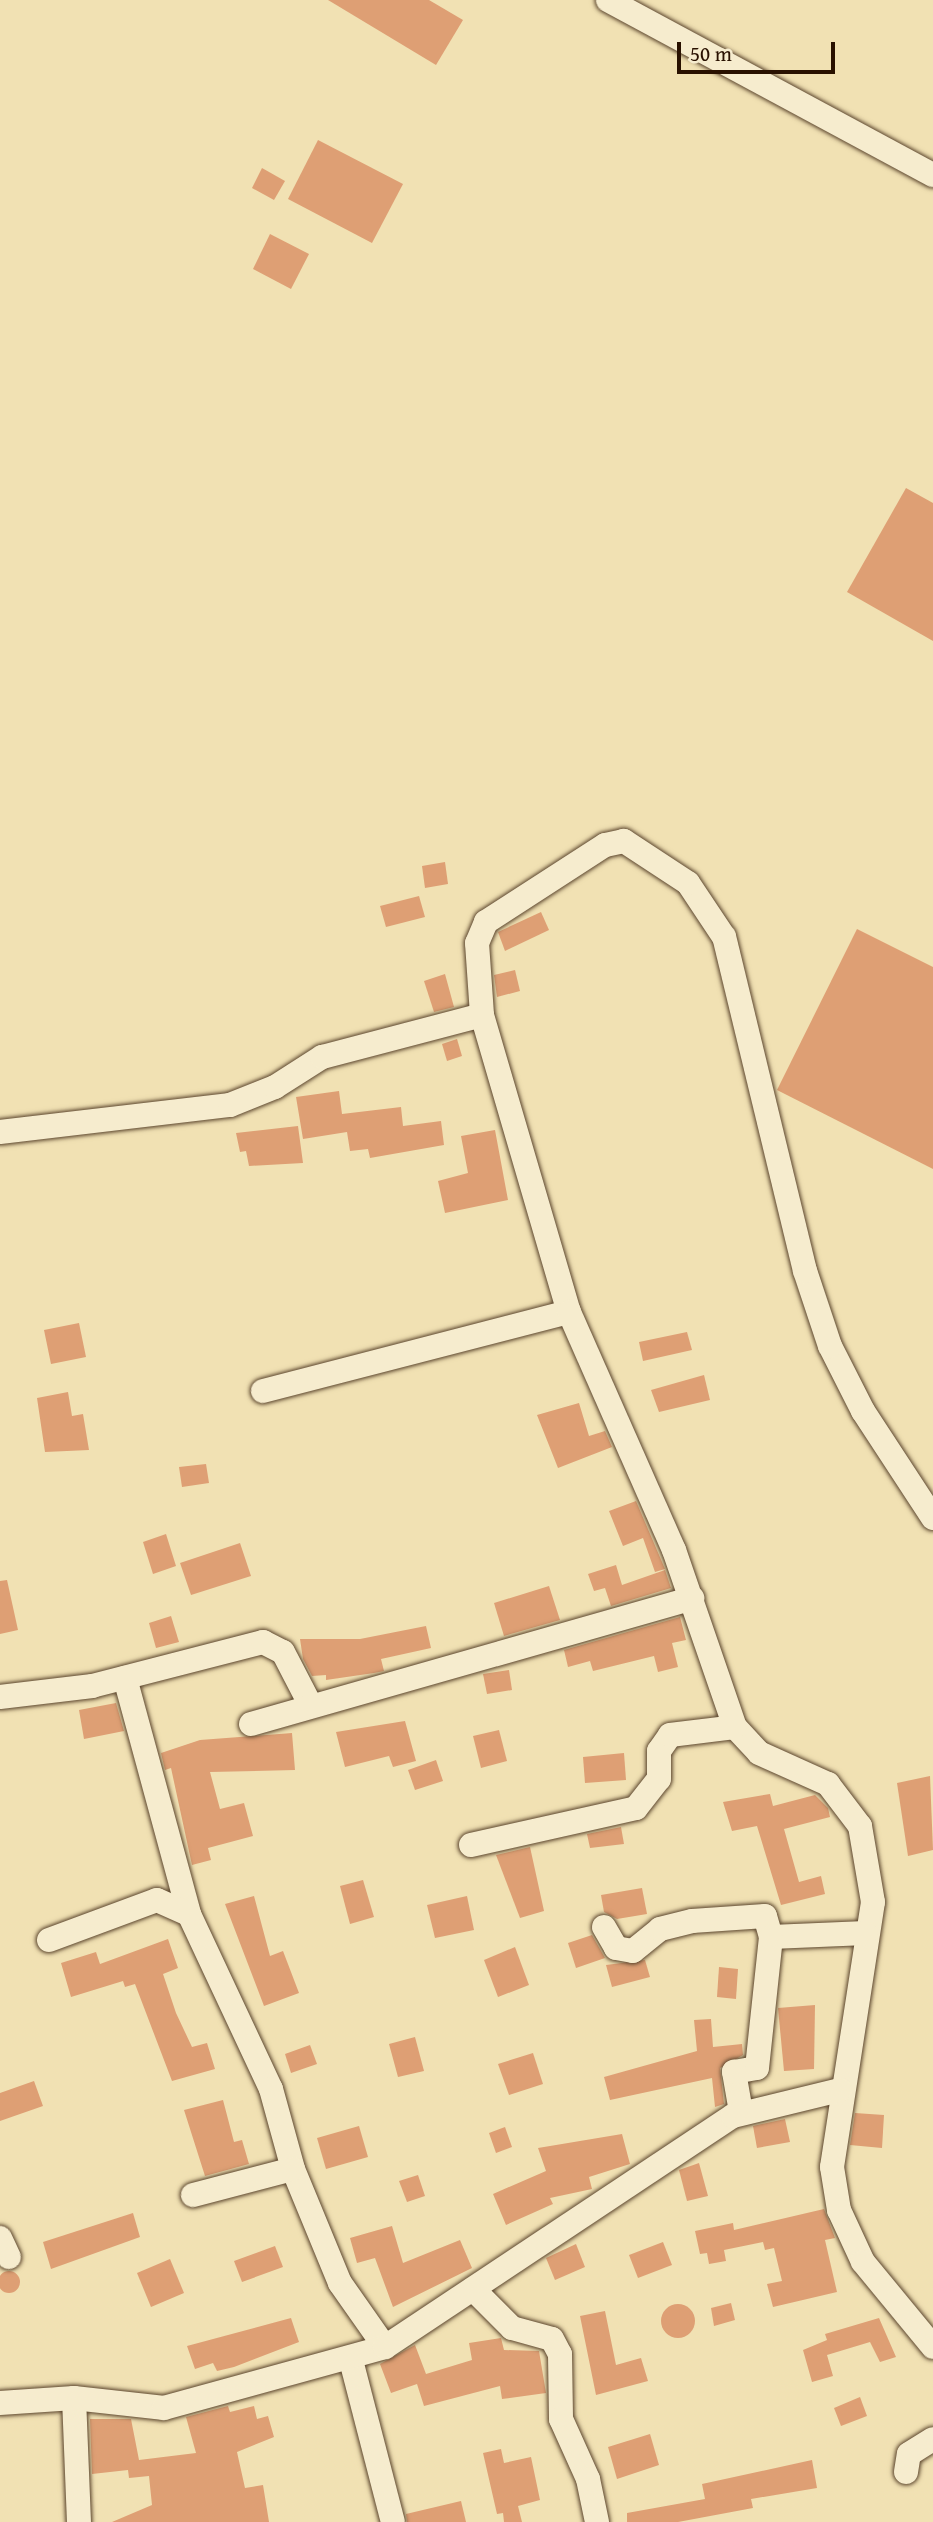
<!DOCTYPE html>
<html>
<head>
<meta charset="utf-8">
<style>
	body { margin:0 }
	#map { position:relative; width:933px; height:2522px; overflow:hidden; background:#f1e1b3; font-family:"Gentium Book Plus",serif }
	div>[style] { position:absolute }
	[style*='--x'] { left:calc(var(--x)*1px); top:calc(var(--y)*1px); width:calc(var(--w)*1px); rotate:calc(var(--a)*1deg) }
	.building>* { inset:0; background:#de9f74 }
	.round { border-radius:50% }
	.roads { filter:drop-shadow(0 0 2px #5b452d) drop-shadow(0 0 2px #5b452d) }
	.street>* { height:24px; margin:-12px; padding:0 12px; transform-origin:12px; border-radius:12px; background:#f6ecce }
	span { translate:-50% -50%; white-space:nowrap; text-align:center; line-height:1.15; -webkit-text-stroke:5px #f6ecce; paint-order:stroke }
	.scale { position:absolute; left:677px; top:42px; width:158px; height:32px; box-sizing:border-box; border:4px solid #291100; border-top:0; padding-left:9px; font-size:21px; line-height:24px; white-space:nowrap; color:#291100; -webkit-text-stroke:5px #f6ecce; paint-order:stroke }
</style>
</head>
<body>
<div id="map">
	<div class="building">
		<div style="clip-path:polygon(328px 0,429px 0,463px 20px,436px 65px)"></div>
		<div style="clip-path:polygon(318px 140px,403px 184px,372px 243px,288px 199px)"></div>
		<div style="clip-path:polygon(262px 168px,285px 181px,274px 200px,252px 188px)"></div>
		<div style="clip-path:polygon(270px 234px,309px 254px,291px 289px,253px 269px)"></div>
		<div style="clip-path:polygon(906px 488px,933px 503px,933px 641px,847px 592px)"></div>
		<div style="clip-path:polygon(445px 862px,448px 884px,425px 888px,422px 866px)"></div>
		<div style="clip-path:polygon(419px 896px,425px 917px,386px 927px,380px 906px)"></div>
		<div style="clip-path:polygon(541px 912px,549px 930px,505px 951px,498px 932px)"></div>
		<div style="clip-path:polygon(857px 929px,933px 967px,933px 1169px,777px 1090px)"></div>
		<div style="clip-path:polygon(515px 970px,520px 991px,497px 997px,494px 975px)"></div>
		<div style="clip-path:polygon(445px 974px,454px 1007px,434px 1012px,424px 981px)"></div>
		<div style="clip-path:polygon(457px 1039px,462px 1056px,447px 1061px,442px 1044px)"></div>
		<div style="clip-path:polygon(339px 1091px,342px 1114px,401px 1107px,403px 1126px,441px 1121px,444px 1145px,370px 1158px,368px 1149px,350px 1151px,347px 1132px,303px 1139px,296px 1097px)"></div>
		<div style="clip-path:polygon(298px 1126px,303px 1163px,249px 1166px,246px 1151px,240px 1152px,236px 1133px)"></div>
		<div style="clip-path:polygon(495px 1130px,508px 1200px,445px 1213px,438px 1181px,468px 1173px,461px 1136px)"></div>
		<div style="clip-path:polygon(79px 1323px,86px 1357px,51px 1364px,44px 1330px)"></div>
		<div style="clip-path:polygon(687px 1332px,692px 1350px,643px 1361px,639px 1342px)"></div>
		<div style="clip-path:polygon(704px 1375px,710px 1400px,659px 1412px,651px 1390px)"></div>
		<div style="clip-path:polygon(68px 1392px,72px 1416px,83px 1414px,89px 1450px,45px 1452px,37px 1398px)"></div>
		<div style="clip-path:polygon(579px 1403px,589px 1436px,605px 1431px,612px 1447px,558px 1468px,537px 1415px)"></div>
		<div style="clip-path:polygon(206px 1464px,209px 1483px,182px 1487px,179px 1467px)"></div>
		<div style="clip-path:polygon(636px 1501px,665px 1569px,655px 1572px,643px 1538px,623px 1546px,609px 1511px)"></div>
		<div style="clip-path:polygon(166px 1534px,176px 1566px,153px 1574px,143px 1542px)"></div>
		<div style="clip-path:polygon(240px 1543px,251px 1576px,191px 1595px,180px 1563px)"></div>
		<div style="clip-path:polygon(616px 1565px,622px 1585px,665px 1570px,671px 1588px,611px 1606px,605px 1588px,594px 1591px,588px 1574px)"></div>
		<div style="clip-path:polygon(7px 1580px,18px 1630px,0 1634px,0 1581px)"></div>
		<div style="clip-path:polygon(549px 1586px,560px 1620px,504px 1636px,494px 1603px)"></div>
		<div style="clip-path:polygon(171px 1616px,179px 1642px,156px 1648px,149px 1623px)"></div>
		<div style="clip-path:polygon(680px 1617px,686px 1640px,672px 1643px,678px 1667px,658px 1672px,654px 1656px,593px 1671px,590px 1661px,568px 1667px,564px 1650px)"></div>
		<div style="clip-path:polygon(426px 1626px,431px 1648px,381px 1659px,384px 1671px,374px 1673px,326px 1680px,326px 1675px,312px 1676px,303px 1659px,300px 1639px,360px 1639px)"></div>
		<div style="clip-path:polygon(509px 1670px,512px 1690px,487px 1694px,483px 1674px)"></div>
		<div style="clip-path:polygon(116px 1703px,124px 1731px,84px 1739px,79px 1710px)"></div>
		<div style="clip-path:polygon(405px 1721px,416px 1761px,393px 1767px,389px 1756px,345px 1767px,336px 1732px)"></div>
		<div style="clip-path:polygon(499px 1730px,507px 1761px,481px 1768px,473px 1736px)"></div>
		<div style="clip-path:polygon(292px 1733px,295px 1770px,210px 1772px,220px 1809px,244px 1803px,253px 1836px,208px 1848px,211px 1860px,192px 1865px,171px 1768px,165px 1770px,161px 1753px,200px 1740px)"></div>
		<div style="clip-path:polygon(624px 1753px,626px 1780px,585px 1783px,583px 1757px)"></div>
		<div style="clip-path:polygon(436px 1760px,443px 1781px,415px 1790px,408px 1770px)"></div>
		<div style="clip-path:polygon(930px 1776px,933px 1850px,908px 1856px,897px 1783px)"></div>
		<div style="clip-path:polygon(770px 1794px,773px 1806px,815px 1795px,828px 1808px,830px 1817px,784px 1829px,799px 1882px,821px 1876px,825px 1894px,781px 1905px,757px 1826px,732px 1831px,723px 1802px)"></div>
		<div style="clip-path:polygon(621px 1827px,624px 1844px,590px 1848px,587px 1834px)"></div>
		<div style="clip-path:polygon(530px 1847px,544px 1911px,520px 1918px,496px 1855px)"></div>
		<div style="clip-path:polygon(363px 1880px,374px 1917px,350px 1924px,340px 1886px)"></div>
		<div style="clip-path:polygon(642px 1888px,647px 1914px,617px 1919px,604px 1912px,601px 1895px)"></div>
		<div style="clip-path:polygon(254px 1896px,270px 1956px,283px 1951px,299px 1993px,264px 2006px,225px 1904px)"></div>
		<div style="clip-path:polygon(467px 1896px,474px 1930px,435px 1938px,427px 1905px)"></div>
		<div style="clip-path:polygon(592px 1935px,605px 1958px,576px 1968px,568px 1943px)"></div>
		<div style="clip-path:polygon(168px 1939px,178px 1968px,163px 1974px,176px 2013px,192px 2047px,207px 2043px,215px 2069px,172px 2081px,135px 1984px,125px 1987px,123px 1981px,71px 1997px,61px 1963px,96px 1952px,100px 1964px)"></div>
		<div style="clip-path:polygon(515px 1947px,529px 1985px,498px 1997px,484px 1960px)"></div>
		<div style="clip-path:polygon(645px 1960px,650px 1977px,612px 1987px,606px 1965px)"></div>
		<div style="clip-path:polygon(719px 1967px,738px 1969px,736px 1999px,717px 1997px)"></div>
		<div style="clip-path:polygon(815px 2005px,814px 2069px,784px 2071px,778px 2008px)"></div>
		<div style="clip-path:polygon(711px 2019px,713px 2047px,742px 2044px,743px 2055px,720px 2068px,724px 2104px,715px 2107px,712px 2078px,610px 2100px,604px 2077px,697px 2051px,694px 2020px)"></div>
		<div style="clip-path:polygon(415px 2037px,424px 2071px,398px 2077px,389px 2044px)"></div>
		<div style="clip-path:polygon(310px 2045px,317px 2064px,291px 2073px,285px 2054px)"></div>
		<div style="clip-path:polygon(533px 2053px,543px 2084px,509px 2095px,498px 2064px)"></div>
		<div style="clip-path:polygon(34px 2081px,43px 2106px,0 2121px,0 2093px)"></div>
		<div style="clip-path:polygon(223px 2100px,234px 2142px,242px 2140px,249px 2164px,205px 2176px,184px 2110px)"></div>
		<div style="clip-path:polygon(855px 2113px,884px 2115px,882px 2148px,850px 2145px)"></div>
		<div style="clip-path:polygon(785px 2119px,790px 2142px,757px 2148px,753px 2126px)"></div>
		<div style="clip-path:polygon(359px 2126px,368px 2157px,326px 2169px,317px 2138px)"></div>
		<div style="clip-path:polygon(505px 2127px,512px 2147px,496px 2153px,489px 2133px)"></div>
		<div style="clip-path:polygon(622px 2134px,630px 2164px,589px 2177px,592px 2189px,550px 2198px,553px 2204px,506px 2225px,493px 2194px,546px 2171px,538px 2148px)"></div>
		<div style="clip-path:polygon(699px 2163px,708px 2196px,687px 2201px,679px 2170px)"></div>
		<div style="clip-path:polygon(418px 2175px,425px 2196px,407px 2202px,399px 2181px)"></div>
		<div style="clip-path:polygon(824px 2209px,835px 2238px,825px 2240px,837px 2292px,773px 2307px,767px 2284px,782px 2281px,774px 2248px,765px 2250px,763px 2242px,724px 2250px,726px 2261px,709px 2264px,707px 2253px,700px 2254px,695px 2231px,733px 2223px,734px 2230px)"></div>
		<div style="clip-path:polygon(133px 2213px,140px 2237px,51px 2269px,43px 2242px)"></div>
		<div style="clip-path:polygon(392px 2226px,403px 2263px,460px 2240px,472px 2268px,393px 2307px,375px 2258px,357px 2263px,350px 2238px)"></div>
		<div style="clip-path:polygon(663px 2242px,672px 2265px,638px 2278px,629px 2255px)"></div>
		<div style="clip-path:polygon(576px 2244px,585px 2267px,555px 2280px,546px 2258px)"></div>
		<div style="clip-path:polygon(275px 2246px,283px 2267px,242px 2282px,234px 2261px)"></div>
		<div style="clip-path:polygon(170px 2259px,184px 2293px,151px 2307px,137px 2273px)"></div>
		<div class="round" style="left:-2px;top:2271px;width:22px;height:22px"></div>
		<div style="clip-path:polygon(731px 2303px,735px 2320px,714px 2326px,711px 2308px)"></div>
		<div class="round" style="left:661px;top:2304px;width:34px;height:34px"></div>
		<div style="clip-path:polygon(605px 2311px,616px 2365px,641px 2358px,648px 2381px,596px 2395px,580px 2316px)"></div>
		<div style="clip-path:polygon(291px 2318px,299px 2342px,234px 2367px,217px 2371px,213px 2363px,195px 2369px,187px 2346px)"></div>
		<div style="clip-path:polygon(879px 2318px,896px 2357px,880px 2362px,870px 2342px,827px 2355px,833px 2376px,812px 2382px,803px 2350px,827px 2340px,825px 2334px)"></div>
		<div style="clip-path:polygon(501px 2338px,504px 2350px,539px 2351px,546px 2393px,502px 2399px,500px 2386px,424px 2406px,417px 2384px,391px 2393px,380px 2364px,415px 2345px,426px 2374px,472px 2360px,469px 2343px)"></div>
		<div style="clip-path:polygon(860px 2397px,867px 2416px,841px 2426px,834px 2408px)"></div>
		<div style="clip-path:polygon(228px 2406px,230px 2412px,254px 2406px,257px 2419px,268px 2416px,274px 2437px,237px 2452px,245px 2488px,263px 2485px,269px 2522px,112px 2522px,152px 2505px,149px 2476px,129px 2478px,128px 2470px,92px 2474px,90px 2419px,131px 2419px,139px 2460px,196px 2453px,186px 2417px)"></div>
		<div style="clip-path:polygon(650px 2434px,659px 2465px,617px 2479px,608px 2447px)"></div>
		<div style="clip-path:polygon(501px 2449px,504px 2463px,531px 2457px,540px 2500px,518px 2506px,522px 2522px,504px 2522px,503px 2513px,497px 2514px,483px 2453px)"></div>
		<div style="clip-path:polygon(812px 2460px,817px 2488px,751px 2499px,753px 2508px,678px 2522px,627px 2522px,627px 2513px,705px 2499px,702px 2484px)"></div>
		<div style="clip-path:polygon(461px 2501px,466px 2522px,407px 2522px,406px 2514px)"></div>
	</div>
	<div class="roads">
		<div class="street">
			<div style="--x:608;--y:0;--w:369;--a:28.3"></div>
			<div style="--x:0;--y:1132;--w:232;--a:-6.7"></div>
			<div style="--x:230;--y:1105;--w:48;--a:-21.8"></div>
			<div style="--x:275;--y:1087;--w:56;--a:-32.6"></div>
			<div style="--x:322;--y:1057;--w:165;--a:-14.7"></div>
			<div style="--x:263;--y:1391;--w:316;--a:-14.5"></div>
			<div style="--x:933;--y:1518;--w:128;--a:-123.2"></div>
			<div style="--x:863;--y:1411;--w:73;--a:-116.9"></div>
			<div style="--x:830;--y:1346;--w:79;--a:-108.4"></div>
			<div style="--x:805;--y:1271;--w:344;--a:-103.6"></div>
			<div style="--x:724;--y:937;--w:65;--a:-123.7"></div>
			<div style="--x:688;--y:883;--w:77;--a:-146.7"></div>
			<div style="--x:624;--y:841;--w:19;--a:168"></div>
			<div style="--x:605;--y:845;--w:142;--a:147.1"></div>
			<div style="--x:486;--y:922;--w:23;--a:113"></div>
			<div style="--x:477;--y:943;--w:72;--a:86"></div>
			<div style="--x:482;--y:1015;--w:309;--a:73.7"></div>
			<div style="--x:569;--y:1312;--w:260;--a:66.2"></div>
			<div style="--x:674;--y:1550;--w:187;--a:71"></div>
			<div style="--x:735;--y:1727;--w:35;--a:47"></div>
			<div style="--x:759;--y:1753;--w:76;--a:24.2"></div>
			<div style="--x:828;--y:1784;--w:53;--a:52.7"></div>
			<div style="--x:860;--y:1826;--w:77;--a:80.3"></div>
			<div style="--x:873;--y:1902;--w:268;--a:98.8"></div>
			<div style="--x:832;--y:2167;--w:44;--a:80.8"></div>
			<div style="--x:839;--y:2210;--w:57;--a:65.2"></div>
			<div style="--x:863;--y:2262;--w:110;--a:50.5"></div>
			<div style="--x:125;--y:1678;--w:245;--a:74.8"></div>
			<div style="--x:189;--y:1914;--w:193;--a:64.9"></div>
			<div style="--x:271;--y:2089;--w:83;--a:74.6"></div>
			<div style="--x:293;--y:2169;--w:123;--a:67.6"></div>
			<div style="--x:340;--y:2283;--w:78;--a:54.9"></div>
			<div style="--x:0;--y:1697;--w:93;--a:-6.8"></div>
			<div style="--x:92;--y:1686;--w:177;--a:-14.4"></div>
			<div style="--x:263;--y:1642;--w:22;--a:27"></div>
			<div style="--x:283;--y:1652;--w:61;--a:62.6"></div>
			<div style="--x:251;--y:1724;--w:459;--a:-15.9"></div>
			<div style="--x:471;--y:1845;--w:169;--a:-12.6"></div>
			<div style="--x:636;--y:1808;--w:37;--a:-52"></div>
			<div style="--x:659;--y:1779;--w:28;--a:-90"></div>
			<div style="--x:659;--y:1751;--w:19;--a:-55"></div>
			<div style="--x:670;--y:1735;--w:65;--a:-7"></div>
			<div style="--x:604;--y:1927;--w:24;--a:60"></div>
			<div style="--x:616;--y:1948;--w:17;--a:10"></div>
			<div style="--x:633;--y:1951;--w:35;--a:-39"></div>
			<div style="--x:660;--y:1929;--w:33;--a:-14"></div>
			<div style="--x:692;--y:1921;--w:73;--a:-3.9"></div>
			<div style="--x:765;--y:1916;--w:22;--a:74"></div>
			<div style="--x:771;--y:1937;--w:95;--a:-2.4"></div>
			<div style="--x:49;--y:1940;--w:115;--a:-20.3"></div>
			<div style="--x:157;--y:1900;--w:35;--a:24"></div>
			<div style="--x:741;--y:2112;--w:41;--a:-99.9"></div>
			<div style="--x:734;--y:2072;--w:23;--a:-10"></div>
			<div style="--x:757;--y:2068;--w:132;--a:-83.9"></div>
			<div style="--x:193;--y:2195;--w:103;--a:-14.6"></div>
			<div style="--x:0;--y:2238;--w:21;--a:65"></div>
			<div style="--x:473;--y:2289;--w:55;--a:45"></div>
			<div style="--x:512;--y:2328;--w:41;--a:15.4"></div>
			<div style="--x:552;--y:2339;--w:17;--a:62"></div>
			<div style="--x:560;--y:2354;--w:65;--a:89.1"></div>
			<div style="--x:561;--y:2419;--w:66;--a:65.8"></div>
			<div style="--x:588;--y:2479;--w:44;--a:78.2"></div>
			<div style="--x:351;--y:2360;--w:167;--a:75.5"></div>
			<div style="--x:74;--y:2398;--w:124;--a:87.7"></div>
			<div style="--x:0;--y:2403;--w:74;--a:-3.9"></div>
			<div style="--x:74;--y:2398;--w:91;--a:6.3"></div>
			<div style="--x:164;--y:2408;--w:229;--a:-15.4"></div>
			<div style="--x:385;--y:2347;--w:418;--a:-33.6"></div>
			<div style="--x:733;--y:2116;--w:110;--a:-13.7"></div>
			<div style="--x:906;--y:2472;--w:18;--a:-81"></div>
			<div style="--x:909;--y:2454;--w:28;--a:-32"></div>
		</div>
	</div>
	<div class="scale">50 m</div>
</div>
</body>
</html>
